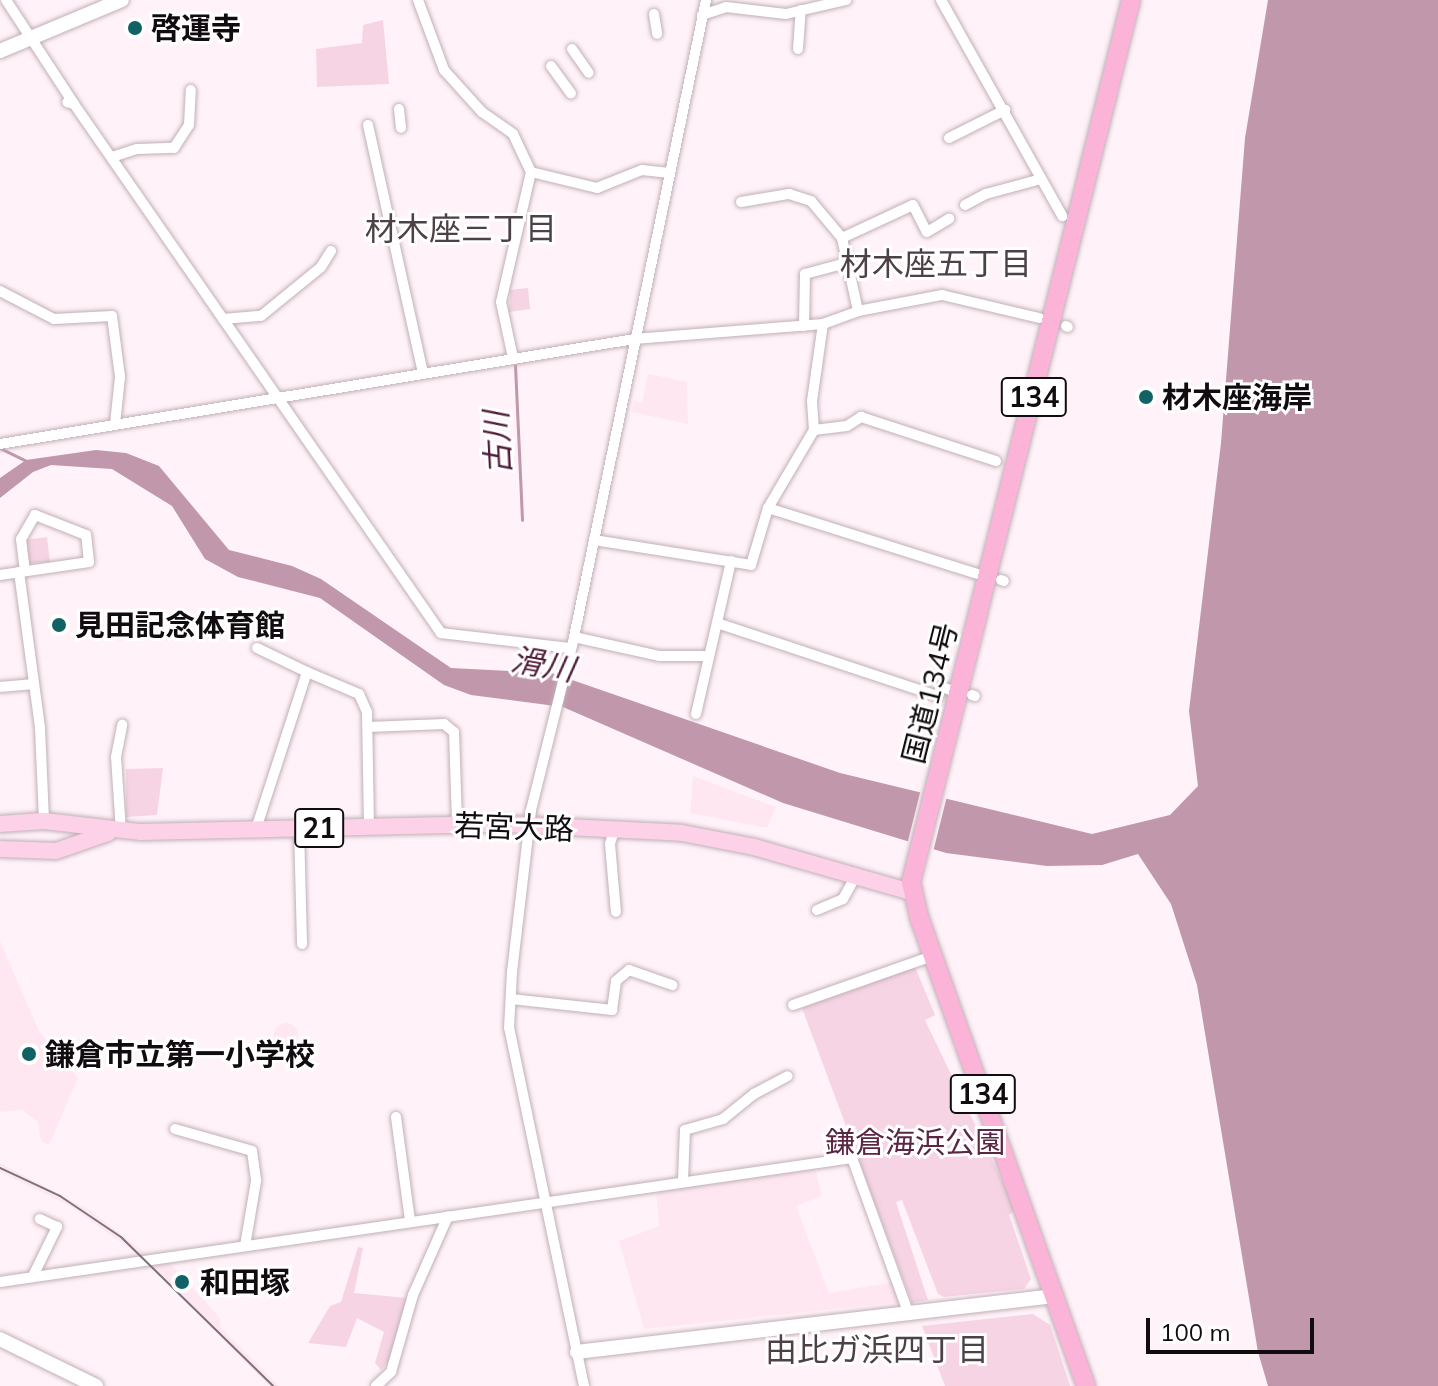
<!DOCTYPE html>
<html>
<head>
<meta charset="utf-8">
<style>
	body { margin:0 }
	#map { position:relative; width:1438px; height:1386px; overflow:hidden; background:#fff2f8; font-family:Mulish,"Noto Sans JP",sans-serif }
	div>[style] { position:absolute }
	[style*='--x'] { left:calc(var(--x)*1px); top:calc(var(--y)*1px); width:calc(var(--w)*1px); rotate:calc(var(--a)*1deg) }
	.built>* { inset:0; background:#ffe7f2 }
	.round { border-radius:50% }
	.green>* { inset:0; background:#f6d4e4 }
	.water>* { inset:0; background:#c197ab }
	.pier>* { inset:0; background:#fff2f8 }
	.stream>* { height:3px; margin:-1.5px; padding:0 1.5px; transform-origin:1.5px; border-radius:1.5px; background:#c197ab }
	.roads { filter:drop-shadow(0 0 2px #c0b0b7) drop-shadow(0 0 2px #c0b0b7) }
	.street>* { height:10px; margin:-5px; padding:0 5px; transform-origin:5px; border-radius:5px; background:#fff }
	.secondary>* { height:14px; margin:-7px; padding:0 7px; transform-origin:7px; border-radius:7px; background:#fff }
	.primary>* { height:16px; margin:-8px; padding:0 8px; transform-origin:8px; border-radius:8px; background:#fdd1e7 }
	.highway>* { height:18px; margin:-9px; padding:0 9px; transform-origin:9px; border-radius:9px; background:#fbb3d7 }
	.tram>* { height:2px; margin:-1px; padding:0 1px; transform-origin:1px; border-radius:1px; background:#7b7377 }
	.dots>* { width:22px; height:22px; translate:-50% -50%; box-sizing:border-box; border:4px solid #fff; border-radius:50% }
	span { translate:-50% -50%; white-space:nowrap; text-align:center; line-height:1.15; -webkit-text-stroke:6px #fff; paint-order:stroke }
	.shield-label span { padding:2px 6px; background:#fff; border:2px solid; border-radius:6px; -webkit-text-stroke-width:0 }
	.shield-label { font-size:28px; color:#110c0f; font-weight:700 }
	.poi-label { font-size:30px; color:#110c0f; font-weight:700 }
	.left { translate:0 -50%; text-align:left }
	.street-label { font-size:30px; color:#110c0f }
	.park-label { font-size:30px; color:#5b2644 }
	.neighbourhood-label { font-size:32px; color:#4d4147 }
	.water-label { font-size:32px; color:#501c3a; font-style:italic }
	.scale { position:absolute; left:1146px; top:1318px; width:168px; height:36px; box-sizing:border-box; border:4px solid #110c0f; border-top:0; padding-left:10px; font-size:24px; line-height:28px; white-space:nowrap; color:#110c0f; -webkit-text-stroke:6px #fff; paint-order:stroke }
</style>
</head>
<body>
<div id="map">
	<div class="built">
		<div style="clip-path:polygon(648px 374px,687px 382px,688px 424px,632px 412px,634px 401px,642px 403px)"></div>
		<div style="clip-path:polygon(693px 776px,776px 807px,767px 828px,690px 813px)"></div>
		<div style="clip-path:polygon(0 941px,39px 1031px,78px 1078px,49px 1145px,41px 1141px,38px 1122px,22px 1110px,0 1112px)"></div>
		<div class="round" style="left:274px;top:1023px;width:24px;height:24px"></div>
		<div style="clip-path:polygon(0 1163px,91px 1211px,148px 1255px,140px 1256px,70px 1206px,0 1172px)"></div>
		<div style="clip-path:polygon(815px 1167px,822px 1196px,796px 1206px,829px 1293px,894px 1282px,901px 1302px,644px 1329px,619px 1241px,659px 1226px,656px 1190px)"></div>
		<div style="clip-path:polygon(167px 1260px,220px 1318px,220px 1327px,279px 1386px,269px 1386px,147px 1262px)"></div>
	</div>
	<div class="green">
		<div style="clip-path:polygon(383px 20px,389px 84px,317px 87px,316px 49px,362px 43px,363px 25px)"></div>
		<div style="clip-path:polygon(528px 288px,530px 309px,509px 312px,510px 290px)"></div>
		<div style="clip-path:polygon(47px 537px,50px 562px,28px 563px,25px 540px)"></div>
		<div style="clip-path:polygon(163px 768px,157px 815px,126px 817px,126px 769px)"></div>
		<div style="clip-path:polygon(915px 967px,935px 1015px,925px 1020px,1016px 1210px,1009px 1215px,1031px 1279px,1024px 1289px,944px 1297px,938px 1294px,902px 1200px,896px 1202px,928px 1300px,912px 1303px,802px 1008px)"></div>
		<div style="clip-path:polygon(358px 1247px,363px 1248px,354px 1293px,407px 1298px,392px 1357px,381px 1370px,375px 1363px,384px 1332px,357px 1318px,346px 1347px,308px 1343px,330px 1306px,341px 1302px)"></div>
		<div style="clip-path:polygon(1033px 1314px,1050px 1325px,1070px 1386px,945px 1386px,922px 1326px)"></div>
	</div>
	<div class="water">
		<div style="clip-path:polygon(1268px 0,1438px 0,1438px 1386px,1268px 1386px,1258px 1352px,1197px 985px,1171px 904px,1138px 854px,1102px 865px,1047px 866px,946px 853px,783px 803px,563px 707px,471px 695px,444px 685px,320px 598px,238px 577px,205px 559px,172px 506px,112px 469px,51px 465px,33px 472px,0 498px,0 478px,26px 460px,96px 450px,126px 453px,159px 466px,229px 550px,292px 566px,321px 579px,451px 668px,552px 673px,840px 773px,1092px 834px,1170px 815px,1198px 786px,1189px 711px,1221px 443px,1245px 138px)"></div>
	</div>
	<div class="pier">
		<div style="clip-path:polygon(921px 789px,947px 796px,933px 852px,907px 845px)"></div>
	</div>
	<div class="stream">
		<div style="--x:515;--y:365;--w:155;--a:87.4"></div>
		<div style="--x:0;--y:448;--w:32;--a:26"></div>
	</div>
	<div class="roads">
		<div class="street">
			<div style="--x:6;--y:0;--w:124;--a:56.8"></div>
			<div style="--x:74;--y:104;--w:7;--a:-164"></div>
			<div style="--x:418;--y:0;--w:75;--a:69.6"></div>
			<div style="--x:444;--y:70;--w:57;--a:47.9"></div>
			<div style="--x:482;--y:112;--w:38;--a:35"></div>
			<div style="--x:513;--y:134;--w:42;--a:64.7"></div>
			<div style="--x:531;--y:172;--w:133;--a:103"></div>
			<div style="--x:501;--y:302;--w:57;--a:77.9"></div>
			<div style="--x:941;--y:0;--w:248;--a:60.7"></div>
			<div style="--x:654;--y:14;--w:20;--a:81"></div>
			<div style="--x:702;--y:15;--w:25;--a:-18"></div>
			<div style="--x:726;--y:7;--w:60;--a:6.7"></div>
			<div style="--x:786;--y:14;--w:62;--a:-13.1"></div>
			<div style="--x:572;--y:49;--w:29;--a:55"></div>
			<div style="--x:798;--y:49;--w:39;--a:-86"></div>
			<div style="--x:551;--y:66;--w:34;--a:54"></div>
			<div style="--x:74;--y:104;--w:644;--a:55.25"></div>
			<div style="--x:441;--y:633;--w:131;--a:6.6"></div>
			<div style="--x:399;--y:109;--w:19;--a:84"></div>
			<div style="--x:368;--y:125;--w:255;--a:77.5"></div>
			<div style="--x:949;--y:138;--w:63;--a:-26.6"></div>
			<div style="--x:112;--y:157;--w:26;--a:-18"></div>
			<div style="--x:137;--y:149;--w:37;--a:-2"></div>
			<div style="--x:174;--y:148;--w:27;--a:-57"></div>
			<div style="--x:189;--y:125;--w:35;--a:-87"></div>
			<div style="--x:531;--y:172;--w:68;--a:13.6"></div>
			<div style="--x:597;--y:188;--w:48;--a:-21.8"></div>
			<div style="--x:642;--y:170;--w:28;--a:6"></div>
			<div style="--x:741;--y:202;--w:49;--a:-9.5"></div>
			<div style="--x:789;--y:194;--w:23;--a:18"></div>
			<div style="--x:811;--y:201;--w:48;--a:50"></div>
			<div style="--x:842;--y:238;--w:75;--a:77.6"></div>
			<div style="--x:965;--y:205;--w:24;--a:-28"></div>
			<div style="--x:986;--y:194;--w:57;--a:-15.3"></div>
			<div style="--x:842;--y:238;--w:78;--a:-24.9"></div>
			<div style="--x:913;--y:205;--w:30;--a:63"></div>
			<div style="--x:927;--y:232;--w:26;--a:-31"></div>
			<div style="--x:0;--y:291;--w:61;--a:27.4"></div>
			<div style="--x:54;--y:319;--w:58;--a:-3"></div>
			<div style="--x:112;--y:316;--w:62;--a:82.5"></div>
			<div style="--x:120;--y:377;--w:47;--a:96.1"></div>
			<div style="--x:223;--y:319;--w:38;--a:-5"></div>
			<div style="--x:261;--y:316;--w:77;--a:-39.2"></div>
			<div style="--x:321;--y:267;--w:19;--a:-58"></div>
			<div style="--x:804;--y:326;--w:52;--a:-88.9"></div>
			<div style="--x:805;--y:274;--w:42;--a:-15"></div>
			<div style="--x:1066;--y:326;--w:2;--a:27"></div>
			<div style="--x:814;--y:430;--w:33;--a:-7"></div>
			<div style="--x:847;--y:426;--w:17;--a:-33"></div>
			<div style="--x:861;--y:417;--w:142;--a:18.1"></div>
			<div style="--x:0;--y:444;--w:643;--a:-9.4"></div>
			<div style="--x:634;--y:339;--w:190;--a:-4.5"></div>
			<div style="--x:823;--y:324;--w:37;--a:-20"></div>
			<div style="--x:858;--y:311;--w:86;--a:-10.8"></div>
			<div style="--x:942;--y:295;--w:100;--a:13.3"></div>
			<div style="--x:768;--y:508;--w:223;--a:17.5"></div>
			<div style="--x:594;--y:540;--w:159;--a:9"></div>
			<div style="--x:751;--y:565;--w:59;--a:-73.4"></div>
			<div style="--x:768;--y:508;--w:91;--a:-59.5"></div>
			<div style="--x:814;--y:430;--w:29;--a:-94"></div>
			<div style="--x:812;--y:401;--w:78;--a:-81.9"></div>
			<div style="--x:19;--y:572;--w:157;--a:82.3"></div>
			<div style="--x:40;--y:728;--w:93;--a:87.5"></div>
			<div style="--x:0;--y:575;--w:90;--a:-8.3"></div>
			<div style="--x:89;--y:562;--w:27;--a:-96"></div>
			<div style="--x:86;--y:535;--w:55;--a:-158.6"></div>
			<div style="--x:35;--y:515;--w:28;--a:120"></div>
			<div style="--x:21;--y:539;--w:32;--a:83"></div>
			<div style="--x:1001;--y:580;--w:3;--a:18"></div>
			<div style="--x:717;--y:623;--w:233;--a:18.3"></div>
			<div style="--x:938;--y:696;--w:9;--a:-72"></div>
			<div style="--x:941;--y:687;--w:10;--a:17"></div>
			<div style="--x:574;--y:637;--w:87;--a:12.6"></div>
			<div style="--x:659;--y:656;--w:50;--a:0"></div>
			<div style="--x:257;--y:648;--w:55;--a:25.6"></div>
			<div style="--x:0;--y:687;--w:34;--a:-5"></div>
			<div style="--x:972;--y:695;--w:3;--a:18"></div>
			<div style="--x:696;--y:714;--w:157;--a:-77.1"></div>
			<div style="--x:368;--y:727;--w:76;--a:-2.3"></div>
			<div style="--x:444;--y:724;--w:13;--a:39"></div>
			<div style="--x:454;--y:732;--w:92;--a:88.1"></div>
			<div style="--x:299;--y:828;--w:116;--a:88.5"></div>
			<div style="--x:256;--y:829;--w:165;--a:-72"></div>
			<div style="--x:307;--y:672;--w:56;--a:22.9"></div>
			<div style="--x:359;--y:694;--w:20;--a:66"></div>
			<div style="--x:367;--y:712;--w:115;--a:89"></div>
			<div style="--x:614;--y:830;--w:15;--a:106"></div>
			<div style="--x:610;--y:844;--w:68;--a:85"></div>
			<div style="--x:121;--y:832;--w:75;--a:-93.8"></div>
			<div style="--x:116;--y:757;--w:33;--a:-79"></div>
			<div style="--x:817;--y:910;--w:28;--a:-23"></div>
			<div style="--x:843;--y:899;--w:25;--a:-61"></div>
			<div style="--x:511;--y:999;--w:102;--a:6.2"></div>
			<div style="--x:612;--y:1010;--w:29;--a:-82"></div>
			<div style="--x:616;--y:981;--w:17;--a:-40"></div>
			<div style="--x:629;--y:970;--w:46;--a:19.2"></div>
			<div style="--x:793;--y:1005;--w:147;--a:-19.4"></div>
			<div style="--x:396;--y:1117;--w:105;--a:82.3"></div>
			<div style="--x:175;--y:1129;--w:80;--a:15.9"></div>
			<div style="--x:252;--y:1151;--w:30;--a:82"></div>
			<div style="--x:256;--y:1181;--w:66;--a:99.6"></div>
			<div style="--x:683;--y:1180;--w:50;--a:-87.7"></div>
			<div style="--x:685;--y:1130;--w:40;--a:-16"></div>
			<div style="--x:723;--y:1119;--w:40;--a:-39"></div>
			<div style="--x:754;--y:1094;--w:38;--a:-28"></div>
			<div style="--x:33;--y:1276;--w:55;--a:-63.9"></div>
			<div style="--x:57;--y:1227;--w:19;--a:-155"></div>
			<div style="--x:0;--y:1282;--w:861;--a:-8.28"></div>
			<div style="--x:852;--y:1158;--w:167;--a:70"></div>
			<div style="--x:376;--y:1386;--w:21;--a:-43"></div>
			<div style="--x:391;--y:1372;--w:80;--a:-74.1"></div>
			<div style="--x:413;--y:1295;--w:86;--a:-66.1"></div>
			<div style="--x:584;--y:1386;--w:366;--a:-101.8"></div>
			<div style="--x:509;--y:1028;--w:56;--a:-86.9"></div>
			<div style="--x:512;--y:972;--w:163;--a:-83.3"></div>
			<div style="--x:531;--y:810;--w:178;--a:-76"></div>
			<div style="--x:574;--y:637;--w:651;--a:-78.29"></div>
		</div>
		<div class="secondary">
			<div style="--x:0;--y:51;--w:132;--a:-22.7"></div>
			<div style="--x:0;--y:1339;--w:107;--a:26.1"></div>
			<div style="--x:577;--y:1352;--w:480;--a:-6.7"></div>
		</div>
		<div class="primary">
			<div style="--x:0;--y:824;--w:44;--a:-3.9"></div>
			<div style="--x:44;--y:821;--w:98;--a:6.5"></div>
			<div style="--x:141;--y:832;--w:366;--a:-1.3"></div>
			<div style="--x:507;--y:824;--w:175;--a:2.9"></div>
			<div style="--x:682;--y:833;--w:73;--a:11"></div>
			<div style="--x:754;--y:847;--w:163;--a:16"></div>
			<div style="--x:0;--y:849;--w:56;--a:2"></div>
			<div style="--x:56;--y:851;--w:55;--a:-19.1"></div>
		</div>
		<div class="highway">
			<div style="--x:1086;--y:1386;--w:494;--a:-109.6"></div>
			<div style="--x:920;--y:921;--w:40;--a:-103"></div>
			<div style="--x:911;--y:882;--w:909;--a:-75.99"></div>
		</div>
	</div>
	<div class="tram">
		<div style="--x:0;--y:1168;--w:66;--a:25"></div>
		<div style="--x:60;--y:1196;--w:73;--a:33.9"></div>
		<div style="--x:121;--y:1237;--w:213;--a:44.4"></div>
	</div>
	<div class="dots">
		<div style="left:135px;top:28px;background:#116264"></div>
		<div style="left:1146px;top:397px;background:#116264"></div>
		<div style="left:59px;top:625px;background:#116264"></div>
		<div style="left:29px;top:1054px;background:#116264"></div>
		<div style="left:182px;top:1282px;background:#116264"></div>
	</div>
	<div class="shield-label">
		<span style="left:1034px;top:397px">134</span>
		<span style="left:319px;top:828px">21</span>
		<span style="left:983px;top:1094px">134</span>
	</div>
	<div class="poi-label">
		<span class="left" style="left:151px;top:28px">啓運寺</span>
		<span class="left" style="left:1162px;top:397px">材木座海岸</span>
		<span class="left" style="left:75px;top:625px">見田記念体育館</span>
		<span class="left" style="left:45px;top:1054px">鎌倉市立第一小学校</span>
		<span class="left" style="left:200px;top:1282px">和田塚</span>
	</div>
	<div class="street-label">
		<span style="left:930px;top:693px;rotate:-76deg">国道134号</span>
		<span style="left:514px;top:827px;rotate:2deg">若宮大路</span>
	</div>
	<div class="park-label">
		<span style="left:915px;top:1142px">鎌倉海浜公園</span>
	</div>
	<div class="neighbourhood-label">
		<span style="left:461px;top:228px">材木座三丁目</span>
		<span style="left:936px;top:263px">材木座五丁目</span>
		<span style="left:877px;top:1349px">由比ガ浜四丁目</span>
	</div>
	<div class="water-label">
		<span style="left:497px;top:443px;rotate:-93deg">古川</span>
		<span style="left:543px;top:664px;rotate:10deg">滑川</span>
	</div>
	<div class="scale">100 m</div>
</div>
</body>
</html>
